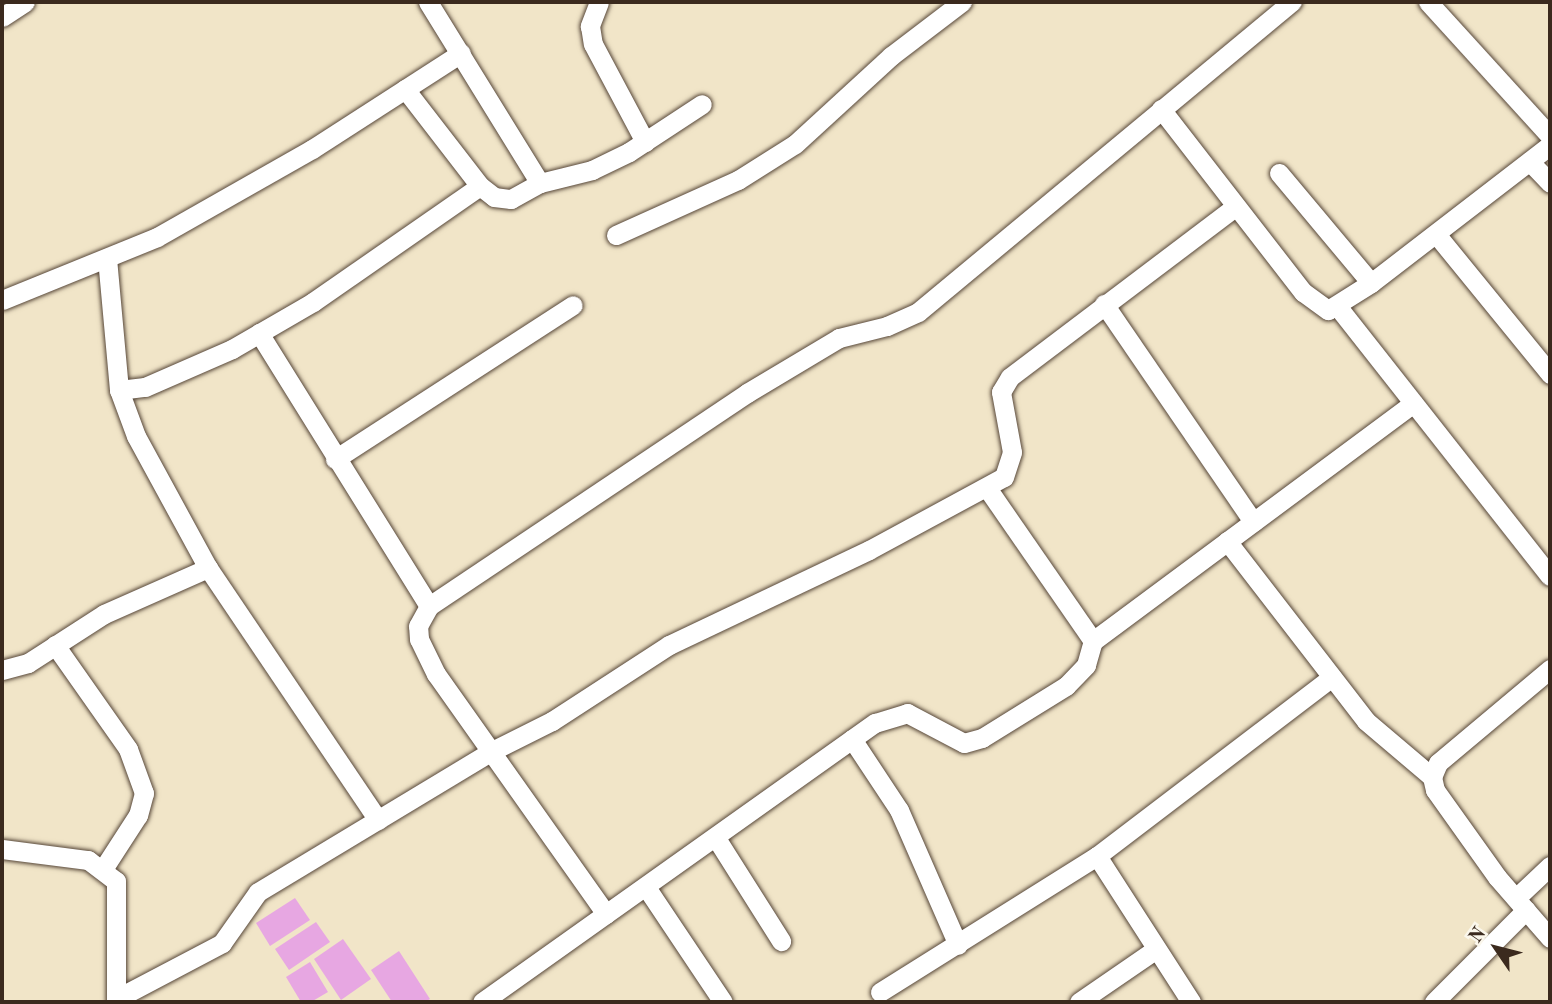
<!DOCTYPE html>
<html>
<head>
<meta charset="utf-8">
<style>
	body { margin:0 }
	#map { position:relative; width:1552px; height:1004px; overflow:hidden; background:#f1e5c8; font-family:"Old Standard TT",serif }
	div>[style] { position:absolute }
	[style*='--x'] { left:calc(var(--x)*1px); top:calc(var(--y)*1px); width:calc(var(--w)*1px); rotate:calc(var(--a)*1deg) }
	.building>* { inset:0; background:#e7a7e2 }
	.roads { filter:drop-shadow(0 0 2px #564638) drop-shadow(0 0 2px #564638) }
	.street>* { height:19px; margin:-9.5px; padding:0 9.5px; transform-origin:9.5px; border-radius:9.5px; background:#fff }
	span { translate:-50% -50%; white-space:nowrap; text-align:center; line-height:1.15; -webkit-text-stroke:5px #fbf7ec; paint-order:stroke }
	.frame { position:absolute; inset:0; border:4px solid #3b2a1e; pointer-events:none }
	.north { position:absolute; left:1461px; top:913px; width:70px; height:70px; -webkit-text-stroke:5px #fbf7ec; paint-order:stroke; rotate:305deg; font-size:19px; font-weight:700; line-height:28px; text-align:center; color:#3b2a1e }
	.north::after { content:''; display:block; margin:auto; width:24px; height:32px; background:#3b2a1e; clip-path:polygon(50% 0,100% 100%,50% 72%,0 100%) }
</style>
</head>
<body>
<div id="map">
	<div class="building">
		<div style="clip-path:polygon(295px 898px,310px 920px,270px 946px,256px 923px)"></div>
		<div style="clip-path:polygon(316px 922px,330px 942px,289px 970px,275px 949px)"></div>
		<div style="clip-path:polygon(343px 939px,371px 979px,341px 1000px,314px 959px)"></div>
		<div style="clip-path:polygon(399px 951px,430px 999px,425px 1002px,392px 1002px,371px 970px)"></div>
		<div style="clip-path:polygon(310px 962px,328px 992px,311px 1002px,301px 1002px,286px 977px)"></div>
	</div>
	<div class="roads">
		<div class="street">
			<div style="--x:428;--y:2;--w:213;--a:58.3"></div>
			<div style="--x:599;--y:2;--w:26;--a:111"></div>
			<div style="--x:590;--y:26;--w:18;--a:81"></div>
			<div style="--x:593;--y:44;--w:111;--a:62"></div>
			<div style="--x:1428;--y:2;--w:181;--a:47.7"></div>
			<div style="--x:2;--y:17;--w:27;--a:-33"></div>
			<div style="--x:405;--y:89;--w:123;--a:52.3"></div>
			<div style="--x:480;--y:186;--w:18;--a:38"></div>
			<div style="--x:494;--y:197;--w:17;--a:7"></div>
			<div style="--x:511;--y:199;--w:33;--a:-29"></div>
			<div style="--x:540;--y:183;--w:54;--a:-14"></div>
			<div style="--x:592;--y:170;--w:41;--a:-25.9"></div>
			<div style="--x:629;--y:152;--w:87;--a:-33.3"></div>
			<div style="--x:1161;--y:109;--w:232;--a:52.2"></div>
			<div style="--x:1303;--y:292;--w:31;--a:36"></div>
			<div style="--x:1328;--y:310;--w:51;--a:-32.1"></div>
			<div style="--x:1371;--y:283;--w:226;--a:-37.6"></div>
			<div style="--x:1530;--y:162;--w:29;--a:46"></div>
			<div style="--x:1279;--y:173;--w:143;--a:50.1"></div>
			<div style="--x:1436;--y:234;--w:181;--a:50.8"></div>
			<div style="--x:616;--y:235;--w:134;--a:-24.3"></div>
			<div style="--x:738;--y:180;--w:67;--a:-32.3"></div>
			<div style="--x:795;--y:144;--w:130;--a:-42.5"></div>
			<div style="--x:891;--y:56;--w:89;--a:-37.3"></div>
			<div style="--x:107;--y:258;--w:133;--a:84.8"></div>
			<div style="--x:119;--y:390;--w:49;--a:69.7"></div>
			<div style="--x:136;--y:436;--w:150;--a:61.4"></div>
			<div style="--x:208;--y:568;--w:304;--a:56"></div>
			<div style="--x:2;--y:300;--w:167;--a:-22.1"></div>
			<div style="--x:157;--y:237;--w:178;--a:-29.6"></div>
			<div style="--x:312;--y:149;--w:177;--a:-32.8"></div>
			<div style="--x:1104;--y:304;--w:264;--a:55.6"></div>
			<div style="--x:1338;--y:307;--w:342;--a:51.8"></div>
			<div style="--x:259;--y:333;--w:322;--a:58.1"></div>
			<div style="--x:119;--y:390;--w:26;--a:-7"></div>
			<div style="--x:145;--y:387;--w:95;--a:-23.6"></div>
			<div style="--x:232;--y:349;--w:94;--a:-30.1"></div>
			<div style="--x:313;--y:302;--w:203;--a:-34.8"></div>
			<div style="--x:335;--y:459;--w:283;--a:-32.9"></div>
			<div style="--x:1227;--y:541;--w:227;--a:52.3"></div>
			<div style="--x:1366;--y:721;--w:87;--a:40.3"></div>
			<div style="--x:1093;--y:641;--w:399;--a:-36.6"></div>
			<div style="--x:55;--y:645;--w:127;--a:54.9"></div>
			<div style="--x:128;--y:749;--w:47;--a:70"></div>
			<div style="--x:144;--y:793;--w:23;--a:105"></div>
			<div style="--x:138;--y:815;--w:64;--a:122.9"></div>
			<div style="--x:1550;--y:669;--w:146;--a:140"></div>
			<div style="--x:1438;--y:763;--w:15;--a:113"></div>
			<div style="--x:1432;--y:777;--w:13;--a:77"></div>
			<div style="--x:1435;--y:790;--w:107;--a:54.5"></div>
			<div style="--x:1497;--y:877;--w:81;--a:49"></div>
			<div style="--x:2;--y:670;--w:27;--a:-15"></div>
			<div style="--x:28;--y:663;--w:90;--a:-32.8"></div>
			<div style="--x:104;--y:614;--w:114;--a:-23.9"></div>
			<div style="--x:852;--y:739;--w:85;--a:56.5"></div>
			<div style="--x:899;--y:810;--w:147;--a:66.4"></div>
			<div style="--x:716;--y:838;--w:122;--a:57.7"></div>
			<div style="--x:2;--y:849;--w:87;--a:7.3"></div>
			<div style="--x:88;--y:860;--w:35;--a:37"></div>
			<div style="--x:116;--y:881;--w:121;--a:90"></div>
			<div style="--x:1097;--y:856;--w:174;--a:57.2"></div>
			<div style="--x:646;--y:887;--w:138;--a:56.2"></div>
			<div style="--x:1516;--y:898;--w:47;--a:-43.3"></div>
			<div style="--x:606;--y:914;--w:294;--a:-125.3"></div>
			<div style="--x:436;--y:674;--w:39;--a:-116"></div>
			<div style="--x:419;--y:639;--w:13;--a:-94"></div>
			<div style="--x:418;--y:626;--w:23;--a:-61"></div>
			<div style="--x:429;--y:606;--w:383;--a:-33.8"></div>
			<div style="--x:747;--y:393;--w:107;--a:-30.9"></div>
			<div style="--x:839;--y:338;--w:49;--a:-14"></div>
			<div style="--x:887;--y:326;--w:34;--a:-24"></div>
			<div style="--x:918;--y:312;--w:486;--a:-39.7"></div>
			<div style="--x:880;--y:992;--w:256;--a:-32.1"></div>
			<div style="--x:1097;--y:856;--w:295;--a:-37.3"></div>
			<div style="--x:116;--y:999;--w:120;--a:-27.8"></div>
			<div style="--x:222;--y:943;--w:62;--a:-54.8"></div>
			<div style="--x:258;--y:892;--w:273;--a:-31.1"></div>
			<div style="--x:492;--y:751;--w:67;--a:-26.6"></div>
			<div style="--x:552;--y:721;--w:140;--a:-33"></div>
			<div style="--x:669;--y:645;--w:221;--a:-25.4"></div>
			<div style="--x:869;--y:550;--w:153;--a:-28.4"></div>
			<div style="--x:1004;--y:477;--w:26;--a:-72"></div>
			<div style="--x:1012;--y:452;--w:61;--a:-100.4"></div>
			<div style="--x:1001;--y:392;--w:17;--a:-59"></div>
			<div style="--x:1010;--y:377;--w:283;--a:-37.1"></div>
			<div style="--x:482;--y:1002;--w:482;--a:-35.4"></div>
			<div style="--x:875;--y:723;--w:34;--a:-17"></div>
			<div style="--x:907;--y:713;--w:64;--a:27.8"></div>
			<div style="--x:964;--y:743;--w:19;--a:-16"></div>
			<div style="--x:982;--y:738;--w:99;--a:-31.8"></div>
			<div style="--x:1066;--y:686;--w:29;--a:-46"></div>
			<div style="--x:1086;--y:665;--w:25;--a:-74"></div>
			<div style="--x:1093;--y:641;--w:186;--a:-124.7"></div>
			<div style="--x:1079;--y:1002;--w:93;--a:-34.5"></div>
			<div style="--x:1434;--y:1002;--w:130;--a:-45"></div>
		</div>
	</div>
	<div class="frame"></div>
	<div class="north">N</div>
</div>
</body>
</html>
